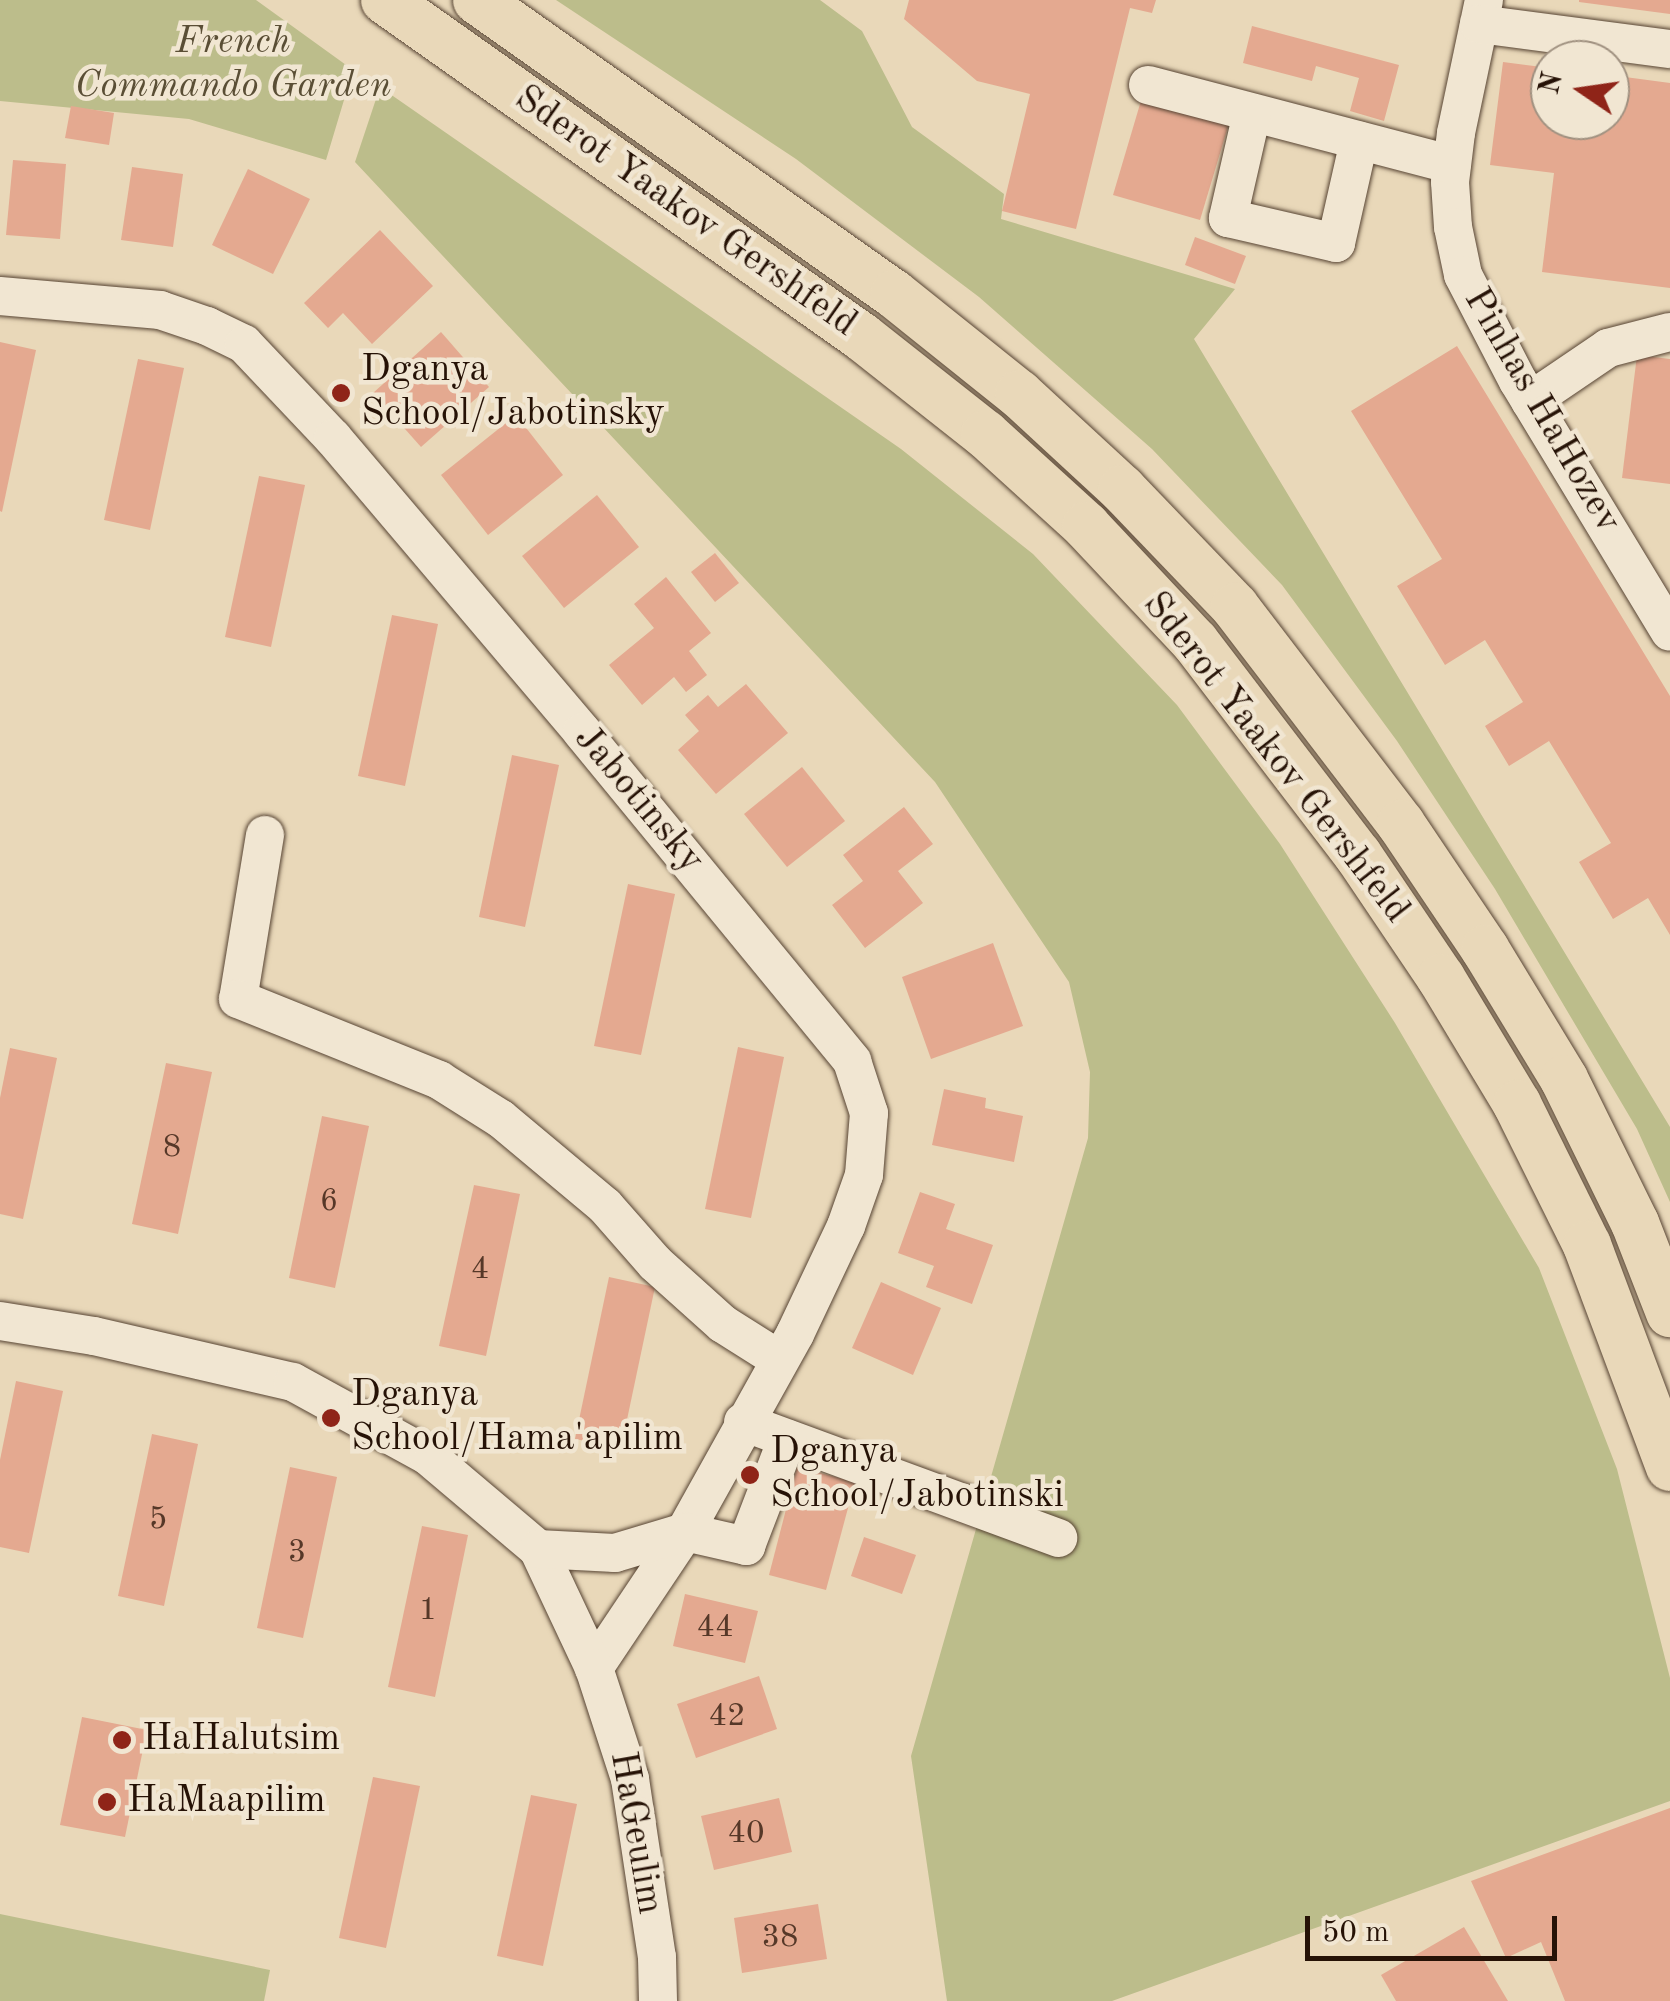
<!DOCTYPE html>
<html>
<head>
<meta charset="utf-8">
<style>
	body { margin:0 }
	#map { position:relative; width:1670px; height:2001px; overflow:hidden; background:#e9d8b9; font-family:"Old Standard TT",serif }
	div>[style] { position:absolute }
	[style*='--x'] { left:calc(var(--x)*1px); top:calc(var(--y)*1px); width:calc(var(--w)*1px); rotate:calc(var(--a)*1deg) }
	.green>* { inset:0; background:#bcbd8b }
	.building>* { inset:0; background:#e4a990 }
	.roads { filter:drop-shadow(0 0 2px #574433) drop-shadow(0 0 2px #574433) }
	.minor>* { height:38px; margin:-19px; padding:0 19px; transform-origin:19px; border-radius:19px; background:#f1e6d2 }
	.major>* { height:48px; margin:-24px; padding:0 24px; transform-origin:24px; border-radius:24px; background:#e9d8b9 }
	.dots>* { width:28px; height:28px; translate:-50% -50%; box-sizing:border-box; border:5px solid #f1e6d2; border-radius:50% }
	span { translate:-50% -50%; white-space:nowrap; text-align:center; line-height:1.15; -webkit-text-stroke:9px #f1e6d2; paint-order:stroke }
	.number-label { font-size:32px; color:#563828 }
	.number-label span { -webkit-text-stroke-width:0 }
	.park-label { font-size:38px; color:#5a4e35; font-style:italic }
	.street-label { font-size:38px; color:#261206 }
	.poi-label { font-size:38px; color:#261206 }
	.left { translate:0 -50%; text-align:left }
	.north { position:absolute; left:1530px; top:40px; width:100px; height:100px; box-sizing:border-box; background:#f1e6d2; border:2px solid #a09180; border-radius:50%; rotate:283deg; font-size:28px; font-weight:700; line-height:40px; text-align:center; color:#261206 }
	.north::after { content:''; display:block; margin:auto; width:35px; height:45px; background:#8f2418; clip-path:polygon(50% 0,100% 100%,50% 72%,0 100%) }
	.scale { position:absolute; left:1305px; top:1916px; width:252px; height:45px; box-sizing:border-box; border:5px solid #261206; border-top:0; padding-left:12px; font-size:30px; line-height:35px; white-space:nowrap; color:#261206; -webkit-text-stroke:8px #f1e6d2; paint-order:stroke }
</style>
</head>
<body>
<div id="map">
	<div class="green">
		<div style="clip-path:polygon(0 0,256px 0,353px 70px,326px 160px,189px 119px,0 101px)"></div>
		<div style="clip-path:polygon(556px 0,820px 0,862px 31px,912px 127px,1004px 194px,1001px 219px,1235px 289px,1194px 339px,1670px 1127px,1670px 1202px,1637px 1129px,1495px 889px,1397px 741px,1282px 585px,1152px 449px,979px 297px,796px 159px)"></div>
		<div style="clip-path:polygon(380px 87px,901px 449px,1033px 554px,1177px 705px,1280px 844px,1395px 1023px,1539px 1268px,1617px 1469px,1670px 1678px,1670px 1801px,1112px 2001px,947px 2001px,911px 1756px,1088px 1138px,1090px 1072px,1069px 982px,935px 782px,355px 162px)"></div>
		<div style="clip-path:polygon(0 1914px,270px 1970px,264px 2001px,0 2001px)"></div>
	</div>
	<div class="building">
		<div style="clip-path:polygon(909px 0,1156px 0,1152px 13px,1130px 8px,1076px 229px,1002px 211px,1030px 94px,977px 81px,904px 19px)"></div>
		<div style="clip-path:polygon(1579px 0,1670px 0,1670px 14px,1579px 2px)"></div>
		<div style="clip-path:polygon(1252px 26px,1399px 65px,1384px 121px,1350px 111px,1359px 78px,1316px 66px,1312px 81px,1243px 63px)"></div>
		<div style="clip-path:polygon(1503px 62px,1550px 68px,1550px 120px,1610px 120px,1610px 75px,1670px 83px,1670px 288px,1542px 272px,1554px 173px,1490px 165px)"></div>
		<div style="clip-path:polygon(1143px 94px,1230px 120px,1200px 220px,1113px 195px)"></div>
		<div style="clip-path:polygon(71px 106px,114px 113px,109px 145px,65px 138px)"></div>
		<div style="clip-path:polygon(13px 160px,66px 164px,60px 239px,6px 235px)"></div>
		<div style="clip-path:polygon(132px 167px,183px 174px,173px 247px,121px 240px)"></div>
		<div style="clip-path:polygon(248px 169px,310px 199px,273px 274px,212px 245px)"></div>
		<div style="clip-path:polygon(380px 230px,433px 286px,372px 344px,343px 313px,328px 328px,304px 303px)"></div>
		<div style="clip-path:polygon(1195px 237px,1246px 256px,1235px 284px,1185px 265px)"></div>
		<div style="clip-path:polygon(441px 332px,489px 387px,421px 447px,373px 393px)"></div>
		<div style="clip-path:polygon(0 342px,36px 350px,2px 512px,0 511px)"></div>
		<div style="clip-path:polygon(1457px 346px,1670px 696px,1670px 935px,1648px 898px,1613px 919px,1579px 862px,1611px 843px,1549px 741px,1509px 766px,1485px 726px,1523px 702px,1485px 640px,1445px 665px,1397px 586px,1442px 559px,1351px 411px)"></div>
		<div style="clip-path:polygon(1637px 355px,1670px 359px,1670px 484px,1622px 478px)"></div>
		<div style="clip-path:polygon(138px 359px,184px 368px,150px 530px,104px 520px)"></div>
		<div style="clip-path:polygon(516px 415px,563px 475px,488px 535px,441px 475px)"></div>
		<div style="clip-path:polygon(259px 476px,305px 485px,271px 647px,225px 637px)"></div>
		<div style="clip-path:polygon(597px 495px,639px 547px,564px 608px,522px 556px)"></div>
		<div style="clip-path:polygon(715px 553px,739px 583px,715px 602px,691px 572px)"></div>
		<div style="clip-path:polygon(666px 577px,711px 633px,689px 651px,707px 675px,686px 692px,674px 677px,642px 705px,609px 665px,654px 628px,634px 604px)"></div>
		<div style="clip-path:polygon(392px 615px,438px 624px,405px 786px,358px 776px)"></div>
		<div style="clip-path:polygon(746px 684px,788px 733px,716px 794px,678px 750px,699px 731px,685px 715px,708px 695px,718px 707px)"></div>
		<div style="clip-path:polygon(512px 755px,559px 765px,525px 927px,479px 917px)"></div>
		<div style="clip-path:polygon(802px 767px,845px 821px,787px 867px,744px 814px)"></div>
		<div style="clip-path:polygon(904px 807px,933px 844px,898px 871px,923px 903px,865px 948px,832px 905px,863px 881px,843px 855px)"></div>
		<div style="clip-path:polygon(628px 884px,675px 894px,641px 1055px,594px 1046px)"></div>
		<div style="clip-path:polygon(993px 943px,1023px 1026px,931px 1059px,902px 977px)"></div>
		<div style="clip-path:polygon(738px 1047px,784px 1057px,751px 1218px,705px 1209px)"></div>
		<div style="clip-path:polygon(10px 1048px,57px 1058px,23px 1219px,0 1214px,0 1098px)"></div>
		<div style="clip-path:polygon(166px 1063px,212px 1072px,178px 1234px,132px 1224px)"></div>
		<div style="clip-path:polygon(944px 1089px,986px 1098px,985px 1108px,1023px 1116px,1014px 1162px,932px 1145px)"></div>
		<div style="clip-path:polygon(322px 1116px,369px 1126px,335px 1288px,289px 1278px)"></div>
		<div style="clip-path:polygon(474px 1185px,520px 1194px,486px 1356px,439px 1346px)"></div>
		<div style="clip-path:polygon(920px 1192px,955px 1204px,946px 1229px,993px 1245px,972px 1304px,926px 1287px,934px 1266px,898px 1253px)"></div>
		<div style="clip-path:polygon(609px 1277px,655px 1287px,621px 1448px,575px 1439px)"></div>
		<div style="clip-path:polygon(881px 1282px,941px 1308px,913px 1375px,852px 1348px)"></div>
		<div style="clip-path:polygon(16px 1381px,63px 1391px,29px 1553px,0 1547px,0 1460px)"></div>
		<div style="clip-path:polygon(152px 1434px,198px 1444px,164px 1606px,118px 1596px)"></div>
		<div style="clip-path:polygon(290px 1467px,337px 1477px,303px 1638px,257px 1628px)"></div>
		<div style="clip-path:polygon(797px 1467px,855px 1482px,826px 1590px,769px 1575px)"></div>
		<div style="clip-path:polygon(422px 1526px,468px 1535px,435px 1697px,388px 1687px)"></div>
		<div style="clip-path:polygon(864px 1537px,916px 1555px,902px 1594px,851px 1576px)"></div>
		<div style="clip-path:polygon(685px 1594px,758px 1611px,745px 1663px,673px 1646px)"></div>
		<div style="clip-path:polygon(759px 1676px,777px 1729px,696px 1758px,677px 1704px)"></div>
		<div style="clip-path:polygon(82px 1717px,147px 1730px,125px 1837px,60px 1825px)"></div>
		<div style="clip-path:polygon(373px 1777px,420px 1786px,386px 1948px,339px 1938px)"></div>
		<div style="clip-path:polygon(531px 1795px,577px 1804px,543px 1966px,497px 1956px)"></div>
		<div style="clip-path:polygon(779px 1798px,792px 1852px,714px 1870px,701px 1816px)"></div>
		<div style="clip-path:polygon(1670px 1808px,1670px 2001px,1565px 2001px,1541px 1942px,1506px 1958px,1471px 1881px)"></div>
		<div style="clip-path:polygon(818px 1904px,827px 1959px,742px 1973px,734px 1918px)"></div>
		<div style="clip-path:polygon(1464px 1927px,1508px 2001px,1396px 2001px,1381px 1975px)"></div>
	</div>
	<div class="roads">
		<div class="minor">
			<div style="--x:1484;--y:0;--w:136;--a:101.9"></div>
			<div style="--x:1456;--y:133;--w:49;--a:97"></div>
			<div style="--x:1450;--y:182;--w:45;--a:86.2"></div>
			<div style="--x:1453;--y:227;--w:49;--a:78.2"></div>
			<div style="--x:1463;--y:275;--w:119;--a:62.6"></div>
			<div style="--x:1518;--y:381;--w:293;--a:58.8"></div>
			<div style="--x:1479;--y:24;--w:193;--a:7.5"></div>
			<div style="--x:1148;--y:85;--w:314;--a:14.7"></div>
			<div style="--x:1252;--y:113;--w:108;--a:102.9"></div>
			<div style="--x:1228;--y:218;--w:111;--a:13"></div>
			<div style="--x:1336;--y:243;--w:105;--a:-77.3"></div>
			<div style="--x:0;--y:296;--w:161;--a:5"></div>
			<div style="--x:160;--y:310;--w:50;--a:18.8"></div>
			<div style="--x:207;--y:326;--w:41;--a:25.9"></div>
			<div style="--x:244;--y:344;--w:129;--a:46.6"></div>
			<div style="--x:333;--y:438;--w:385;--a:49.7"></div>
			<div style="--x:582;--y:732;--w:426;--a:50.6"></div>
			<div style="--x:852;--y:1061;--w:55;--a:71.9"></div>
			<div style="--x:869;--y:1113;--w:62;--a:94.6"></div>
			<div style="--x:864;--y:1175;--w:54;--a:109.4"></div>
			<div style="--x:846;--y:1226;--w:119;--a:115.3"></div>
			<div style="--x:795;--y:1334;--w:227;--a:119.1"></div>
			<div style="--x:685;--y:1532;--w:164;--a:123.8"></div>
			<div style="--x:1530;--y:401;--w:94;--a:-34.2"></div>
			<div style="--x:1608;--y:348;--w:64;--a:-14.5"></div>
			<div style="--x:265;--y:835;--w:166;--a:99.3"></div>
			<div style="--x:238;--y:999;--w:217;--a:21.9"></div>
			<div style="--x:439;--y:1080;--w:73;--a:32.2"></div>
			<div style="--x:501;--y:1119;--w:136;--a:39.9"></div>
			<div style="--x:605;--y:1206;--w:76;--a:48.7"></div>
			<div style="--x:655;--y:1263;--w:91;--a:41.9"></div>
			<div style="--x:723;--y:1324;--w:67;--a:32.3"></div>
			<div style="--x:0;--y:1321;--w:95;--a:9.1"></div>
			<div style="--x:94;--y:1336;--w:204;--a:13"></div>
			<div style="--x:293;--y:1382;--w:154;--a:28.7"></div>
			<div style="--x:428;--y:1456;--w:144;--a:40.2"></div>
			<div style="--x:538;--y:1549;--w:132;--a:64.8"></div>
			<div style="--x:594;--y:1668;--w:117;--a:72"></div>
			<div style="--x:630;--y:1779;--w:180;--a:81.4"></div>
			<div style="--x:657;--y:1957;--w:44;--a:88.7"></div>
			<div style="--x:743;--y:1422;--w:336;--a:20.2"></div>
			<div style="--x:538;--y:1549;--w:77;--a:3"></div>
			<div style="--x:615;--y:1553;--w:73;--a:-16.7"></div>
			<div style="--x:685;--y:1532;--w:63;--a:12.9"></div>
			<div style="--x:746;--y:1546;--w:115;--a:-69"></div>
		</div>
		<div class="major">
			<div style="--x:385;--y:0;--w:584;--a:35.24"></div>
			<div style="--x:862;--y:337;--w:157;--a:38.3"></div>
			<div style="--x:985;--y:434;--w:137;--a:42.3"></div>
			<div style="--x:1086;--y:526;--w:159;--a:46.8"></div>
			<div style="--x:1195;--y:642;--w:268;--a:52.6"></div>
			<div style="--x:1358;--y:855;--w:148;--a:56"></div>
			<div style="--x:1441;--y:978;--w:147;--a:58.9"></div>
			<div style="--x:1517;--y:1104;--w:157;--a:63.6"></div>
			<div style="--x:1587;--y:1245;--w:237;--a:69.5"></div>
			<div style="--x:477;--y:0;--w:510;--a:35.19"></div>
			<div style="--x:894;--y:294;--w:160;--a:38.7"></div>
			<div style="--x:1019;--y:394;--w:140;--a:42.7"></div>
			<div style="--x:1122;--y:489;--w:163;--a:46.2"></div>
			<div style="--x:1235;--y:607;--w:273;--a:52.6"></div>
			<div style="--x:1401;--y:824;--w:151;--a:56.1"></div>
			<div style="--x:1485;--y:949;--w:152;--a:58.7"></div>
			<div style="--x:1564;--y:1079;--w:161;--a:63.8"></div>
			<div style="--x:1635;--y:1223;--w:97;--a:68.7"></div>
		</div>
	</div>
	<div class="dots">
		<div style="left:341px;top:393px;background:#8f2418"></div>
		<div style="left:331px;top:1418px;background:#8f2418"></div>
		<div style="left:750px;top:1475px;background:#8f2418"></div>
		<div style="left:122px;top:1740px;background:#8f2418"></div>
		<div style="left:107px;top:1802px;background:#8f2418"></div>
	</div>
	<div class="number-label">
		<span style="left:172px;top:1148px">8</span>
		<span style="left:329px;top:1202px">6</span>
		<span style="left:480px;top:1270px">4</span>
		<span style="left:158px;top:1520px">5</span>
		<span style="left:297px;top:1553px">3</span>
		<span style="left:428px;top:1611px">1</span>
		<span style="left:715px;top:1628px">44</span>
		<span style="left:727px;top:1717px">42</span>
		<span style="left:746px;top:1834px">40</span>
		<span style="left:780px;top:1938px">38</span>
	</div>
	<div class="park-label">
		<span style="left:233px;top:65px">French<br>Commando Garden</span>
	</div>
	<div class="street-label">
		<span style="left:685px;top:212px;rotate:35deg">Sderot Yaakov Gershfeld</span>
		<span style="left:1541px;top:411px;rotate:60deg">Pinhas HaHozev</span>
		<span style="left:1275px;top:758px;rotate:52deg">Sderot Yaakov Gershfeld</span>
		<span style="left:638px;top:800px;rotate:50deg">Jabotinsky</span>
		<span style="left:635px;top:1833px;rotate:80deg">HaGeulim</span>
	</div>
	<div class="poi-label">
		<span class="left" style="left:361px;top:393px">Dganya<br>School/Jabotinsky</span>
		<span class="left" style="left:351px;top:1418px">Dganya<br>School/Hama'apilim</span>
		<span class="left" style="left:770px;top:1475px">Dganya<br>School/Jabotinski</span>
		<span class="left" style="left:142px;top:1740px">HaHalutsim</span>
		<span class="left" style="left:127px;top:1802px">HaMaapilim</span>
	</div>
	<div class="north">N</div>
	<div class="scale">50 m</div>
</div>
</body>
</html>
